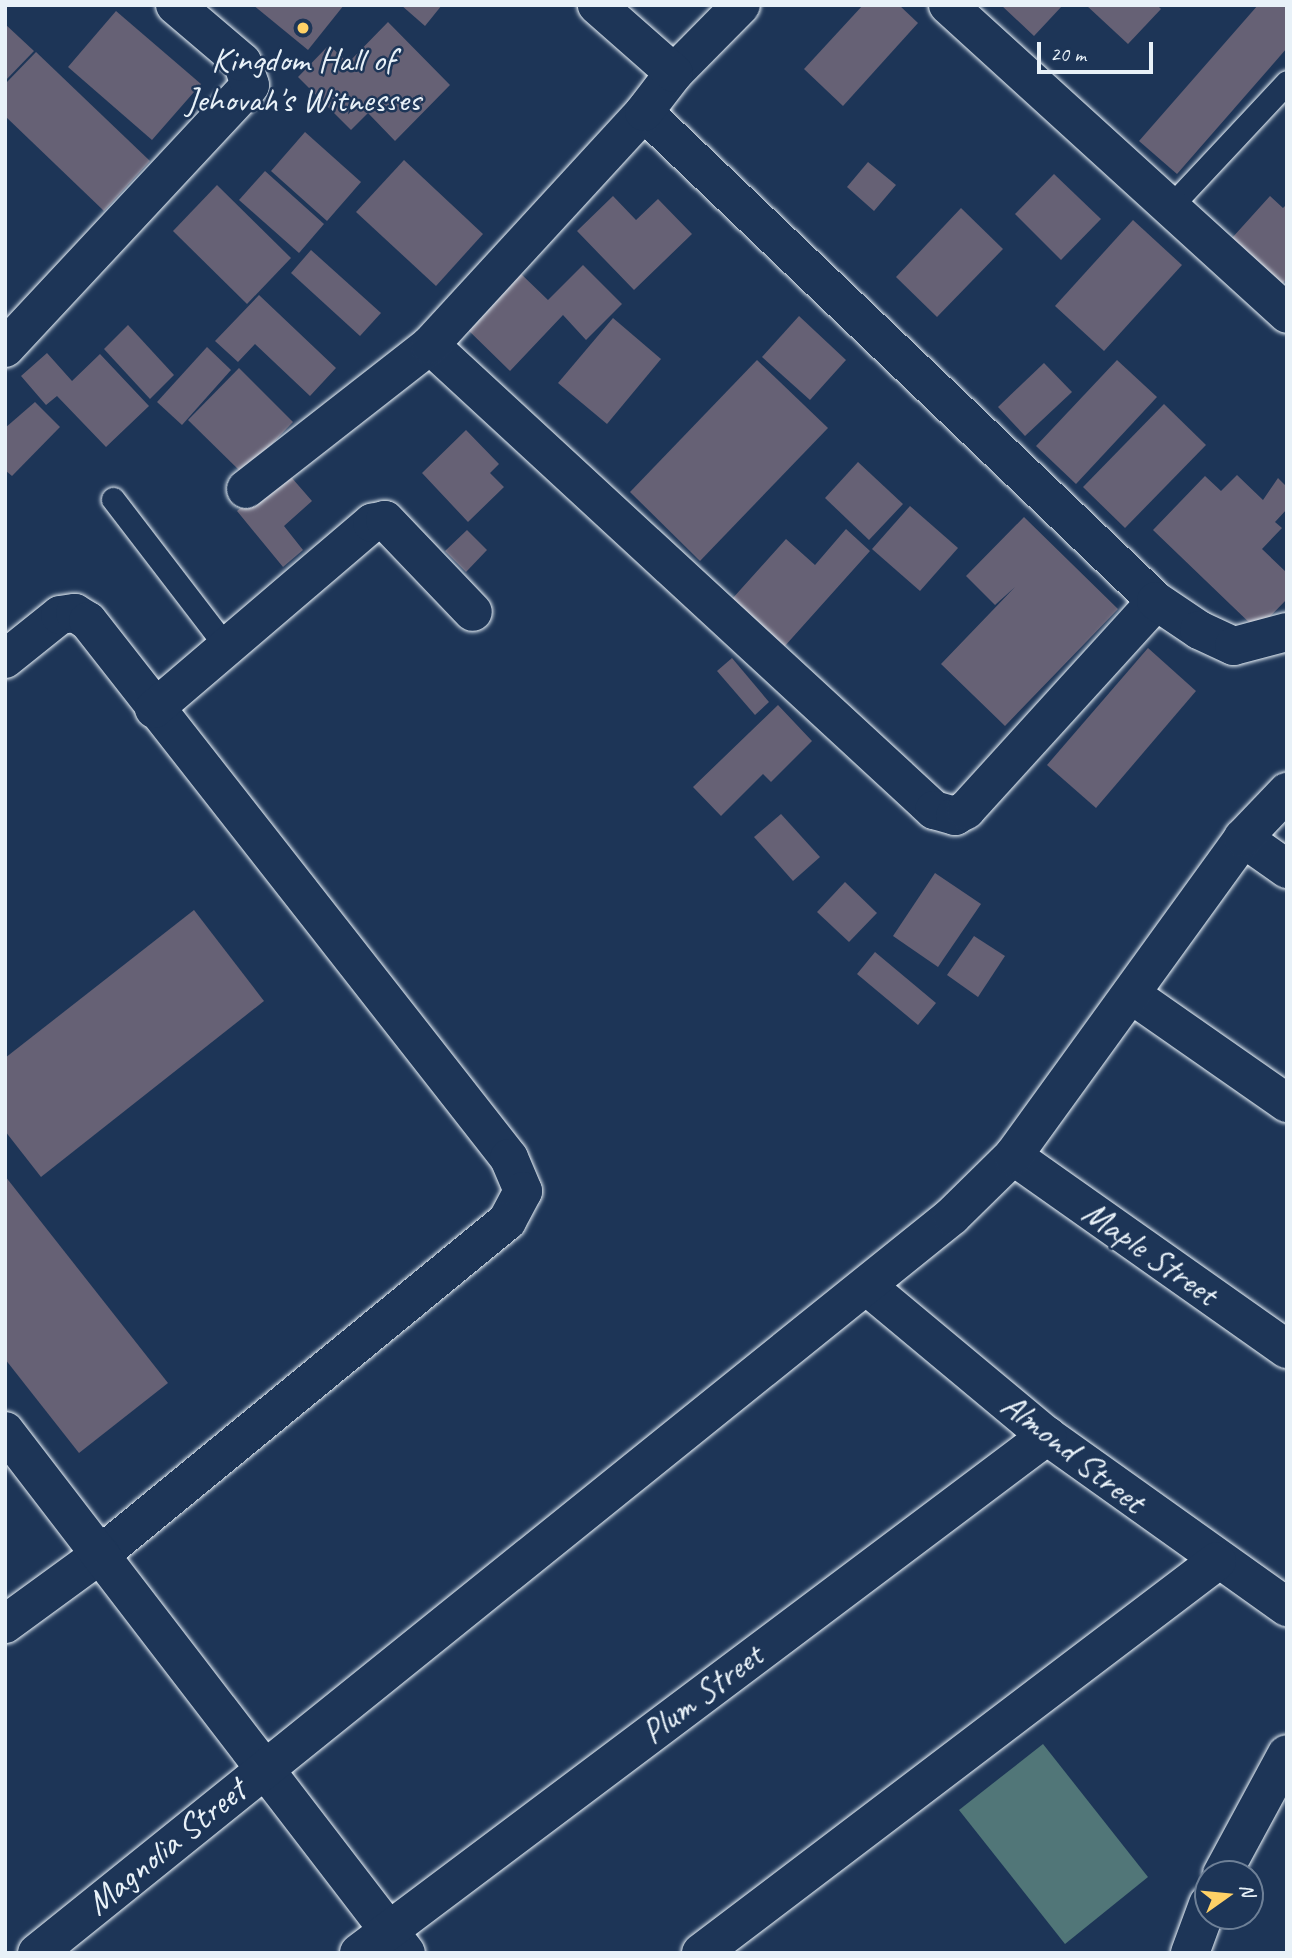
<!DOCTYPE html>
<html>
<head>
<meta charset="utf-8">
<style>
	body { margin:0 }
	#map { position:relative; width:1292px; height:1958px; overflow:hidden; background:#1d3557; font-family:Caveat,sans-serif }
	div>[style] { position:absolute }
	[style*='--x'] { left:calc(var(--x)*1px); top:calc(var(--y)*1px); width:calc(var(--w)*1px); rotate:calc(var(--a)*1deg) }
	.green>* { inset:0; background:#517678 }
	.building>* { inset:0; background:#666175 }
	.roads { filter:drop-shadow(0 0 2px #e8f1f8) drop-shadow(0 0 2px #e8f1f8) }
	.service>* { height:23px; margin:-11.5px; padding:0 11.5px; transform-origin:11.5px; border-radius:11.5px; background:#1d3557 }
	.minor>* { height:38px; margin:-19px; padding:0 19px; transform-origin:19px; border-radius:19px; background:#1d3557 }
	.dots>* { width:19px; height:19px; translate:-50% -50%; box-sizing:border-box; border:4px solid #1d3557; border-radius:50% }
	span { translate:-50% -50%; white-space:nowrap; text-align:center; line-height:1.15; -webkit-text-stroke:5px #1d3557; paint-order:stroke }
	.poi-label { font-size:35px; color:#e8f1f8 }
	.street-label { font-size:35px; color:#e8f1f8 }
	.frame { position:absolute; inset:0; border:7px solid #e8f1f8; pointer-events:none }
	.north { position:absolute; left:1194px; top:1860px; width:70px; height:70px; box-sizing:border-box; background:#1d3557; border:2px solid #6e8097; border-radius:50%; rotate:75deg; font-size:19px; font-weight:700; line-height:28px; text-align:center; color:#e8f1f8 }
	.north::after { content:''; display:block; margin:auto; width:24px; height:32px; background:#ffd166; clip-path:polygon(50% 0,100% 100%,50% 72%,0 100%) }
	.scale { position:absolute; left:1037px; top:42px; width:116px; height:32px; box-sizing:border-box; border:4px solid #e8f1f8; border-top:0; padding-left:9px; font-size:21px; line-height:24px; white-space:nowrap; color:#e8f1f8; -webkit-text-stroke:5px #1d3557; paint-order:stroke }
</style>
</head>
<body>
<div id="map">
	<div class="green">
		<div style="clip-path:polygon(1043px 1744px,1148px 1877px,1065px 1944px,959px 1810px)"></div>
	</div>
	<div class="building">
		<div style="clip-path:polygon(253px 5px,344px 5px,308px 50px)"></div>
		<div style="clip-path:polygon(401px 5px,442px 5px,425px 26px)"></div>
		<div style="clip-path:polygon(863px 5px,899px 5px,918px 23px,843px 106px,804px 69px)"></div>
		<div style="clip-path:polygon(1001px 5px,1063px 5px,1034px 36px)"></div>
		<div style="clip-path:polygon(1086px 5px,1157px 5px,1161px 9px,1128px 44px)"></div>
		<div style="clip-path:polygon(1258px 5px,1287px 5px,1287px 48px,1177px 174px,1139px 141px)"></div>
		<div style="clip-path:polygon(116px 11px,201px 84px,152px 140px,68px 67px)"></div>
		<div style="clip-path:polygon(388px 22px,450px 85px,395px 141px,368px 113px,351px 130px,298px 77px,329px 45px,348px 63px)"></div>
		<div style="clip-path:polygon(5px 24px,34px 51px,5px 81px)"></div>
		<div style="clip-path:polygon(36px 52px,150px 161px,104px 211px,5px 116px,5px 84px)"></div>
		<div style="clip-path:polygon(305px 132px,361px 182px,327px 221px,271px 171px)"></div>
		<div style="clip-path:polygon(404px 160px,483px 234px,436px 286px,356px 212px)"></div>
		<div style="clip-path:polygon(868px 162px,896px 185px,874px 211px,847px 187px)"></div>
		<div style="clip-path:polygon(265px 171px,324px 224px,299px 253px,239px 200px)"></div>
		<div style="clip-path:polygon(1054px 174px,1101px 219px,1061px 260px,1015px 214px)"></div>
		<div style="clip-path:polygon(217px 185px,291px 258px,247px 304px,173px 231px)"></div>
		<div style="clip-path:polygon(613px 196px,636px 220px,658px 199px,692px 234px,634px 290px,577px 231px)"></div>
		<div style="clip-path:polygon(1270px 196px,1283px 208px,1287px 204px,1287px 279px,1281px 285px,1232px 238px)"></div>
		<div style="clip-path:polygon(961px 208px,1003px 249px,937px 317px,896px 277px)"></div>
		<div style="clip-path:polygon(1133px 220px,1182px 265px,1104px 351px,1055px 306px)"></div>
		<div style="clip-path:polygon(311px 250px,381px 313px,360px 336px,291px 273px)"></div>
		<div style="clip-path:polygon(583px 265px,622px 304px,586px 340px,563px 315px,510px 371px,465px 327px,518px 271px,548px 300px)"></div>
		<div style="clip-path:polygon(259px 295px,336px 368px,310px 396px,255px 344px,238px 362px,215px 341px)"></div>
		<div style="clip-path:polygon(799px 316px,846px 360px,810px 400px,762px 357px)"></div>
		<div style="clip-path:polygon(613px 318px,661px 359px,607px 424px,558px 383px)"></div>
		<div style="clip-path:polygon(128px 325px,174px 375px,150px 399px,104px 349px)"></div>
		<div style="clip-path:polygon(207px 347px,231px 370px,182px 425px,157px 402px)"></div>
		<div style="clip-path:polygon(47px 353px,72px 381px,100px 354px,149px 406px,106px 447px,57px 396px,46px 405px,21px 376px)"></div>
		<div style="clip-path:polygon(757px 360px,828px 428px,700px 561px,630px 492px)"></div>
		<div style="clip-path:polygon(1117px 360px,1157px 397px,1076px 484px,1036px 446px)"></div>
		<div style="clip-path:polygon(1044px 363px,1072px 392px,1025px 436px,998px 407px)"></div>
		<div style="clip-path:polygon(239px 368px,293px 422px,243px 474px,188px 420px)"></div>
		<div style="clip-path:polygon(35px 402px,60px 427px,12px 476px,5px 470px,5px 428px)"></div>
		<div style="clip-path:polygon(1164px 404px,1206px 445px,1125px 528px,1083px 487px)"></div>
		<div style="clip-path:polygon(466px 430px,499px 464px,490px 473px,504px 487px,468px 522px,422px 473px)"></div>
		<div style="clip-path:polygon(858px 462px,903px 504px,869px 540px,825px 498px)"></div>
		<div style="clip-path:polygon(285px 470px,312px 501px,284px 526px,303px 550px,283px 567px,237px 511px)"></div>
		<div style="clip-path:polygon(1237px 475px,1263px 500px,1278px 478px,1287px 487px,1287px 509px,1275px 522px,1282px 528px,1262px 549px,1287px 573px,1287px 599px,1257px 630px,1153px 530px,1205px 476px,1221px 491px)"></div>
		<div style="clip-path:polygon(910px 506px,958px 548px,920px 591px,872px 549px)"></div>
		<div style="clip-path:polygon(1024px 517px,1118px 609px,1005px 726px,941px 664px,1015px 587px,995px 605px,966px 576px)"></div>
		<div style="clip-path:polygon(846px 529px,870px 551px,784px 647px,732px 599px,786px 539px,815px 565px)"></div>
		<div style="clip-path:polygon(467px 530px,487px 550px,466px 572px,445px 551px)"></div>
		<div style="clip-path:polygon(1148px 648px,1196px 691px,1096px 808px,1047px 765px)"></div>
		<div style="clip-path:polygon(732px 658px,769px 702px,755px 715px,717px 671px)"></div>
		<div style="clip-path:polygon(778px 705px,812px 741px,771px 782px,763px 774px,721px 816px,693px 787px)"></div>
		<div style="clip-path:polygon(781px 814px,820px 857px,793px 881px,754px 837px)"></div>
		<div style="clip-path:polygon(935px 873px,981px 904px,938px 967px,893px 936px)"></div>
		<div style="clip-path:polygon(845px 882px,877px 913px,849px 942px,817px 912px)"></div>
		<div style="clip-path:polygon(194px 910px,264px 1001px,41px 1177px,5px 1131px,5px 1058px)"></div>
		<div style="clip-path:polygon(974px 936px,1005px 956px,978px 997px,947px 975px)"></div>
		<div style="clip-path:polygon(875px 952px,936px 1003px,918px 1025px,857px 974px)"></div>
		<div style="clip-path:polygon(5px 1176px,168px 1383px,79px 1453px,5px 1359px)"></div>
	</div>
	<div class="roads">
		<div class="service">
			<div style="--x:1170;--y:207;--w:171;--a:-46.9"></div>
			<div style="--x:113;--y:499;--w:185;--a:52.5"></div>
		</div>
		<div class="minor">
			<div style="--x:948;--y:5;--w:459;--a:42.3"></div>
			<div style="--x:674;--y:73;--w:95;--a:-45.4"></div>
			<div style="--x:430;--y:345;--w:686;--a:42.7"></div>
			<div style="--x:934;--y:810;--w:22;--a:16"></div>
			<div style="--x:955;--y:816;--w:13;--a:-29"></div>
			<div style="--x:966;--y:810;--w:282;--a:-47.7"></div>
			<div style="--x:1156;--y:601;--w:708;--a:-136.32"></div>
			<div style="--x:5;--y:348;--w:359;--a:-47"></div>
			<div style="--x:250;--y:85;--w:24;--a:-109"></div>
			<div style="--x:242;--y:62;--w:88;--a:-139.6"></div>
			<div style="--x:246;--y:489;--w:234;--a:-38"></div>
			<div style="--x:430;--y:345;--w:316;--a:-47.4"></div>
			<div style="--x:644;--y:112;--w:49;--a:-52.4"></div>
			<div style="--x:674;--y:73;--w:103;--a:-138.6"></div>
			<div style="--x:1156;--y:601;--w:52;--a:34"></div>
			<div style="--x:1199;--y:630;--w:38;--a:25"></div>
			<div style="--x:1234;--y:646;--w:55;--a:-14.8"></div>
			<div style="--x:5;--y:659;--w:70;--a:-38.7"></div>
			<div style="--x:60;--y:615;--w:15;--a:-8"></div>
			<div style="--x:75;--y:613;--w:15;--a:32"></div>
			<div style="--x:88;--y:621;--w:682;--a:51.9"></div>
			<div style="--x:509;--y:1158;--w:36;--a:67"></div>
			<div style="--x:523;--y:1191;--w:34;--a:118"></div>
			<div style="--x:507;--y:1221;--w:525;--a:140.64"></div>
			<div style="--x:101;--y:1554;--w:119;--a:143.9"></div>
			<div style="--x:154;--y:709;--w:287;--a:-40.5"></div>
			<div style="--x:372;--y:523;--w:13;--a:-13"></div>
			<div style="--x:385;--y:520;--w:127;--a:46.3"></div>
			<div style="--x:1243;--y:838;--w:54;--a:35.2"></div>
			<div style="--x:1132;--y:995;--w:189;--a:34.9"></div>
			<div style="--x:1013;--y:1156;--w:335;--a:35.2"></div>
			<div style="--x:868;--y:1287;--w:233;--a:39.8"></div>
			<div style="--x:1047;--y:1436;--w:295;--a:35.5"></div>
			<div style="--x:5;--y:1431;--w:658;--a:52.47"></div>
			<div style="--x:1222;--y:1874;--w:136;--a:-61.6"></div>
			<div style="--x:37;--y:1953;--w:1175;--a:-38.85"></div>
			<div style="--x:952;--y:1216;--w:86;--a:-44.5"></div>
			<div style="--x:1013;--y:1156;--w:392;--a:-54.1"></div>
			<div style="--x:1243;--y:838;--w:64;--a:-46.3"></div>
			<div style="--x:359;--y:1953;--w:861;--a:-36.92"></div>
			<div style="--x:701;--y:1953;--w:648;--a:-37.22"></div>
			<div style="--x:1190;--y:1953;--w:52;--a:-69.8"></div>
		</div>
	</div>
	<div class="dots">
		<div style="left:303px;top:28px;background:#ffd166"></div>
	</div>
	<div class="poi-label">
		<span style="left:303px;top:80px">Kingdom Hall of<br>Jehovah's Witnesses</span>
	</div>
	<div class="street-label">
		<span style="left:1150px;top:1253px;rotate:35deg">Maple Street</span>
		<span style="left:1073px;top:1453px;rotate:38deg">Almond Street</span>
		<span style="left:702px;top:1694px;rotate:-37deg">Plum Street</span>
		<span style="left:166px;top:1847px;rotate:-39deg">Magnolia Street</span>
	</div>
	<div class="frame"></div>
	<div class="north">N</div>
	<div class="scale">20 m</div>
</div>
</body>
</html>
